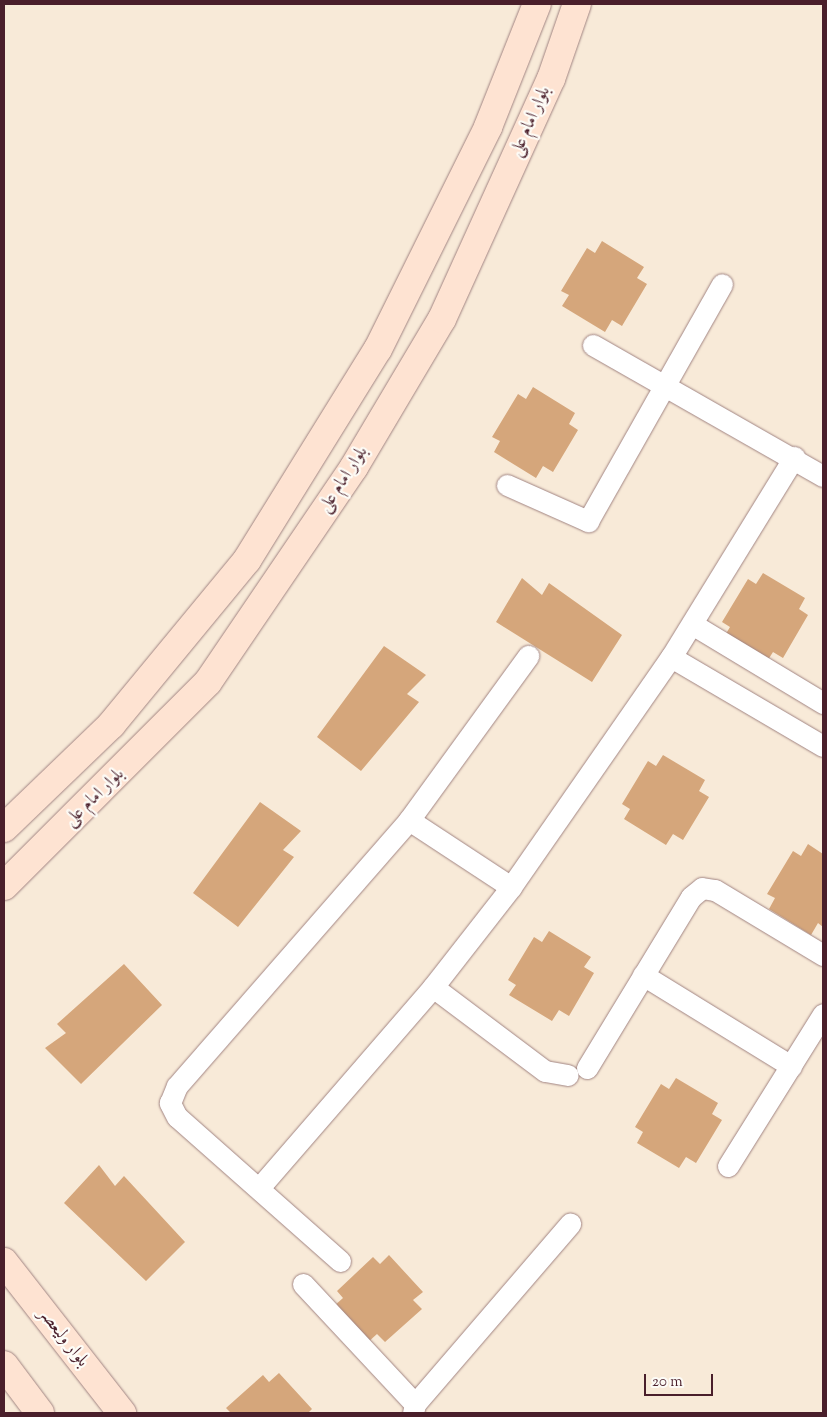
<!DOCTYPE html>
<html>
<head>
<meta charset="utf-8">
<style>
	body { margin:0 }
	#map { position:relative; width:827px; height:1417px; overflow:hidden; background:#f8ead8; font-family:"Sorts Mill Goudy",Amiri,serif }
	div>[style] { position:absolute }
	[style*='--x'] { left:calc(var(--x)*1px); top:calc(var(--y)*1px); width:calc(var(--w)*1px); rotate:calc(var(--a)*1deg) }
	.building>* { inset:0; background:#d5a67b }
	.roads { filter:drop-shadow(0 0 1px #a18482) drop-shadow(0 0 1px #a18482) }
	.street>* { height:21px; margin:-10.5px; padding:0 10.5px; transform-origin:10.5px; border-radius:10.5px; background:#fff }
	.secondary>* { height:28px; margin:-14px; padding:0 14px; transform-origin:14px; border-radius:14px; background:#fee3d2 }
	span { translate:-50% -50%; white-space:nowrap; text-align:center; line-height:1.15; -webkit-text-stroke:4.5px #fdfcf7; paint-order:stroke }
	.street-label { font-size:18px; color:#4a1f2b }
	.frame { position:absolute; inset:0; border:5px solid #4a1f2b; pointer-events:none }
	.scale { position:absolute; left:644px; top:1374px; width:69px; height:22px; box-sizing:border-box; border:2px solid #4a1f2b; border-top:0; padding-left:6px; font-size:15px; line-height:18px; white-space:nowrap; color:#4a1f2b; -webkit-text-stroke:4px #fdfcf7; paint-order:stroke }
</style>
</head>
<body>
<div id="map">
	<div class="building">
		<div style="clip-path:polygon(602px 241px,644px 267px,637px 278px,647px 284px,622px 326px,612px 320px,605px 332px,562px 306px,569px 295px,561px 291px,587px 248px,595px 253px)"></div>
		<div style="clip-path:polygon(533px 387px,575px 413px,569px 424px,578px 430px,553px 472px,543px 466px,536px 478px,494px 452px,500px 441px,492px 437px,518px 394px,526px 399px)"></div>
		<div style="clip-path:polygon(763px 573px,805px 598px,799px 609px,808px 615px,783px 658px,773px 652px,766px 663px,724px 637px,730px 627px,722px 622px,748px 579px,756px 584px)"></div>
		<div style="clip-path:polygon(522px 578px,542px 595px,549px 583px,622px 635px,592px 682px,496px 622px)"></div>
		<div style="clip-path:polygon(384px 646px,426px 675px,407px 694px,419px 702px,361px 771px,317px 737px)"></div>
		<div style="clip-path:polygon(663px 755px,705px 780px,699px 791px,709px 797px,683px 840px,673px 834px,666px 845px,624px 819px,630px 809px,622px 804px,648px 761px,656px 766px)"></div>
		<div style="clip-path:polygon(260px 802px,301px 831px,283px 850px,294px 857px,238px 927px,193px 893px)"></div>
		<div style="clip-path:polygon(808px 844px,823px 854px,823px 927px,818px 923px,811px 935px,769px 909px,775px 898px,767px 894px,793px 851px,801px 856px)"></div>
		<div style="clip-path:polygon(549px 931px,591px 957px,584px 967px,594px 973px,569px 1016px,559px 1010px,552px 1021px,509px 995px,516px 985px,508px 980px,534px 937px,542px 942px)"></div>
		<div style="clip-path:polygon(124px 964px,162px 1005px,81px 1084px,45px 1048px,66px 1033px,57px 1024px)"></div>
		<div style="clip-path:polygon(676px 1078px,718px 1103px,712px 1114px,722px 1120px,696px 1163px,686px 1157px,679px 1168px,637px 1143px,643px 1132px,635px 1127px,661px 1084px,669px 1089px)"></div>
		<div style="clip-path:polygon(99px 1165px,115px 1186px,124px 1176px,185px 1242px,146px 1281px,64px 1203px)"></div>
		<div style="clip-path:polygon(389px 1255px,423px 1292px,413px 1300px,422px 1309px,385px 1342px,377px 1334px,367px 1343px,334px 1306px,343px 1298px,337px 1291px,373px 1257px,380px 1264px)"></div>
		<div style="clip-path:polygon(279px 1373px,312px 1409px,308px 1413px,231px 1413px,226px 1408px,263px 1375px,269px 1382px)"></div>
	</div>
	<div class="roads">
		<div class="street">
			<div style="--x:593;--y:345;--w:265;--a:29.7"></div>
			<div style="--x:507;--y:485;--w:89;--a:24"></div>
			<div style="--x:588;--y:521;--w:272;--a:-60.5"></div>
			<div style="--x:692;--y:624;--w:153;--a:31.1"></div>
			<div style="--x:671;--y:657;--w:176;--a:30.4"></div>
			<div style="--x:409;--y:820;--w:122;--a:33.3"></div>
			<div style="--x:643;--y:975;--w:174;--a:31.6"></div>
			<div style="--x:433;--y:987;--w:140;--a:36.9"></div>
			<div style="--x:545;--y:1071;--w:23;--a:10"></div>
			<div style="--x:587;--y:1068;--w:200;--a:-58.7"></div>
			<div style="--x:691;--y:897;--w:14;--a:-39"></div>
			<div style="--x:702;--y:888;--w:13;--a:9"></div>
			<div style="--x:715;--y:890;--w:126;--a:31"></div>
			<div style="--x:728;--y:1166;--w:179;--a:-58"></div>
			<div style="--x:259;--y:1188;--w:266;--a:-49.1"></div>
			<div style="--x:433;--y:987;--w:127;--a:-52"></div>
			<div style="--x:511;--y:887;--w:280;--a:-55.2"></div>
			<div style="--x:671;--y:657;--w:235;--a:-58.4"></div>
			<div style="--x:340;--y:1261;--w:217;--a:-138.5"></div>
			<div style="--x:177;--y:1117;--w:16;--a:-117"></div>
			<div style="--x:170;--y:1103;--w:18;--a:-68"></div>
			<div style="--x:177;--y:1086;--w:353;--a:-48.9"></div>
			<div style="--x:409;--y:820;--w:203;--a:-54"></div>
			<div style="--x:303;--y:1284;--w:164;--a:47"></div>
			<div style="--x:413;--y:1413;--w:9;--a:-77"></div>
			<div style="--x:415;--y:1404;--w:238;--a:-49.3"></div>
		</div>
		<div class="secondary">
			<div style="--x:4;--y:828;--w:149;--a:-43.9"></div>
			<div style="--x:111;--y:725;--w:214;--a:-50.5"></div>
			<div style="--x:247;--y:560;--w:248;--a:-58.2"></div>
			<div style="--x:378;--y:349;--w:248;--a:-63.6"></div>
			<div style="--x:488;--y:127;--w:132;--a:-68.3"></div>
			<div style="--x:4;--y:886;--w:288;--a:-45"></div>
			<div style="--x:208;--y:682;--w:260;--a:-55.8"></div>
			<div style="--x:354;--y:467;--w:172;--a:-59.3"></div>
			<div style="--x:442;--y:319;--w:264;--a:-65.6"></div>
			<div style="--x:551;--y:79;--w:79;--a:-70.9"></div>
			<div style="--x:4;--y:1262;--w:192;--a:52"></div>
			<div style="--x:4;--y:1365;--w:60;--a:53.1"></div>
		</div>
	</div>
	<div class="street-label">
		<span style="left:531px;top:122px;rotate:-66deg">بلوار امام علی</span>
		<span style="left:344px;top:480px;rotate:-57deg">بلوار امام علی</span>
		<span style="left:95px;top:798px;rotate:-44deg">بلوار امام علی</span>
		<span style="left:63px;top:1338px;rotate:52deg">بلوار ولیعصر</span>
	</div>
	<div class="frame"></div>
	<div class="scale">20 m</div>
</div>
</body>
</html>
